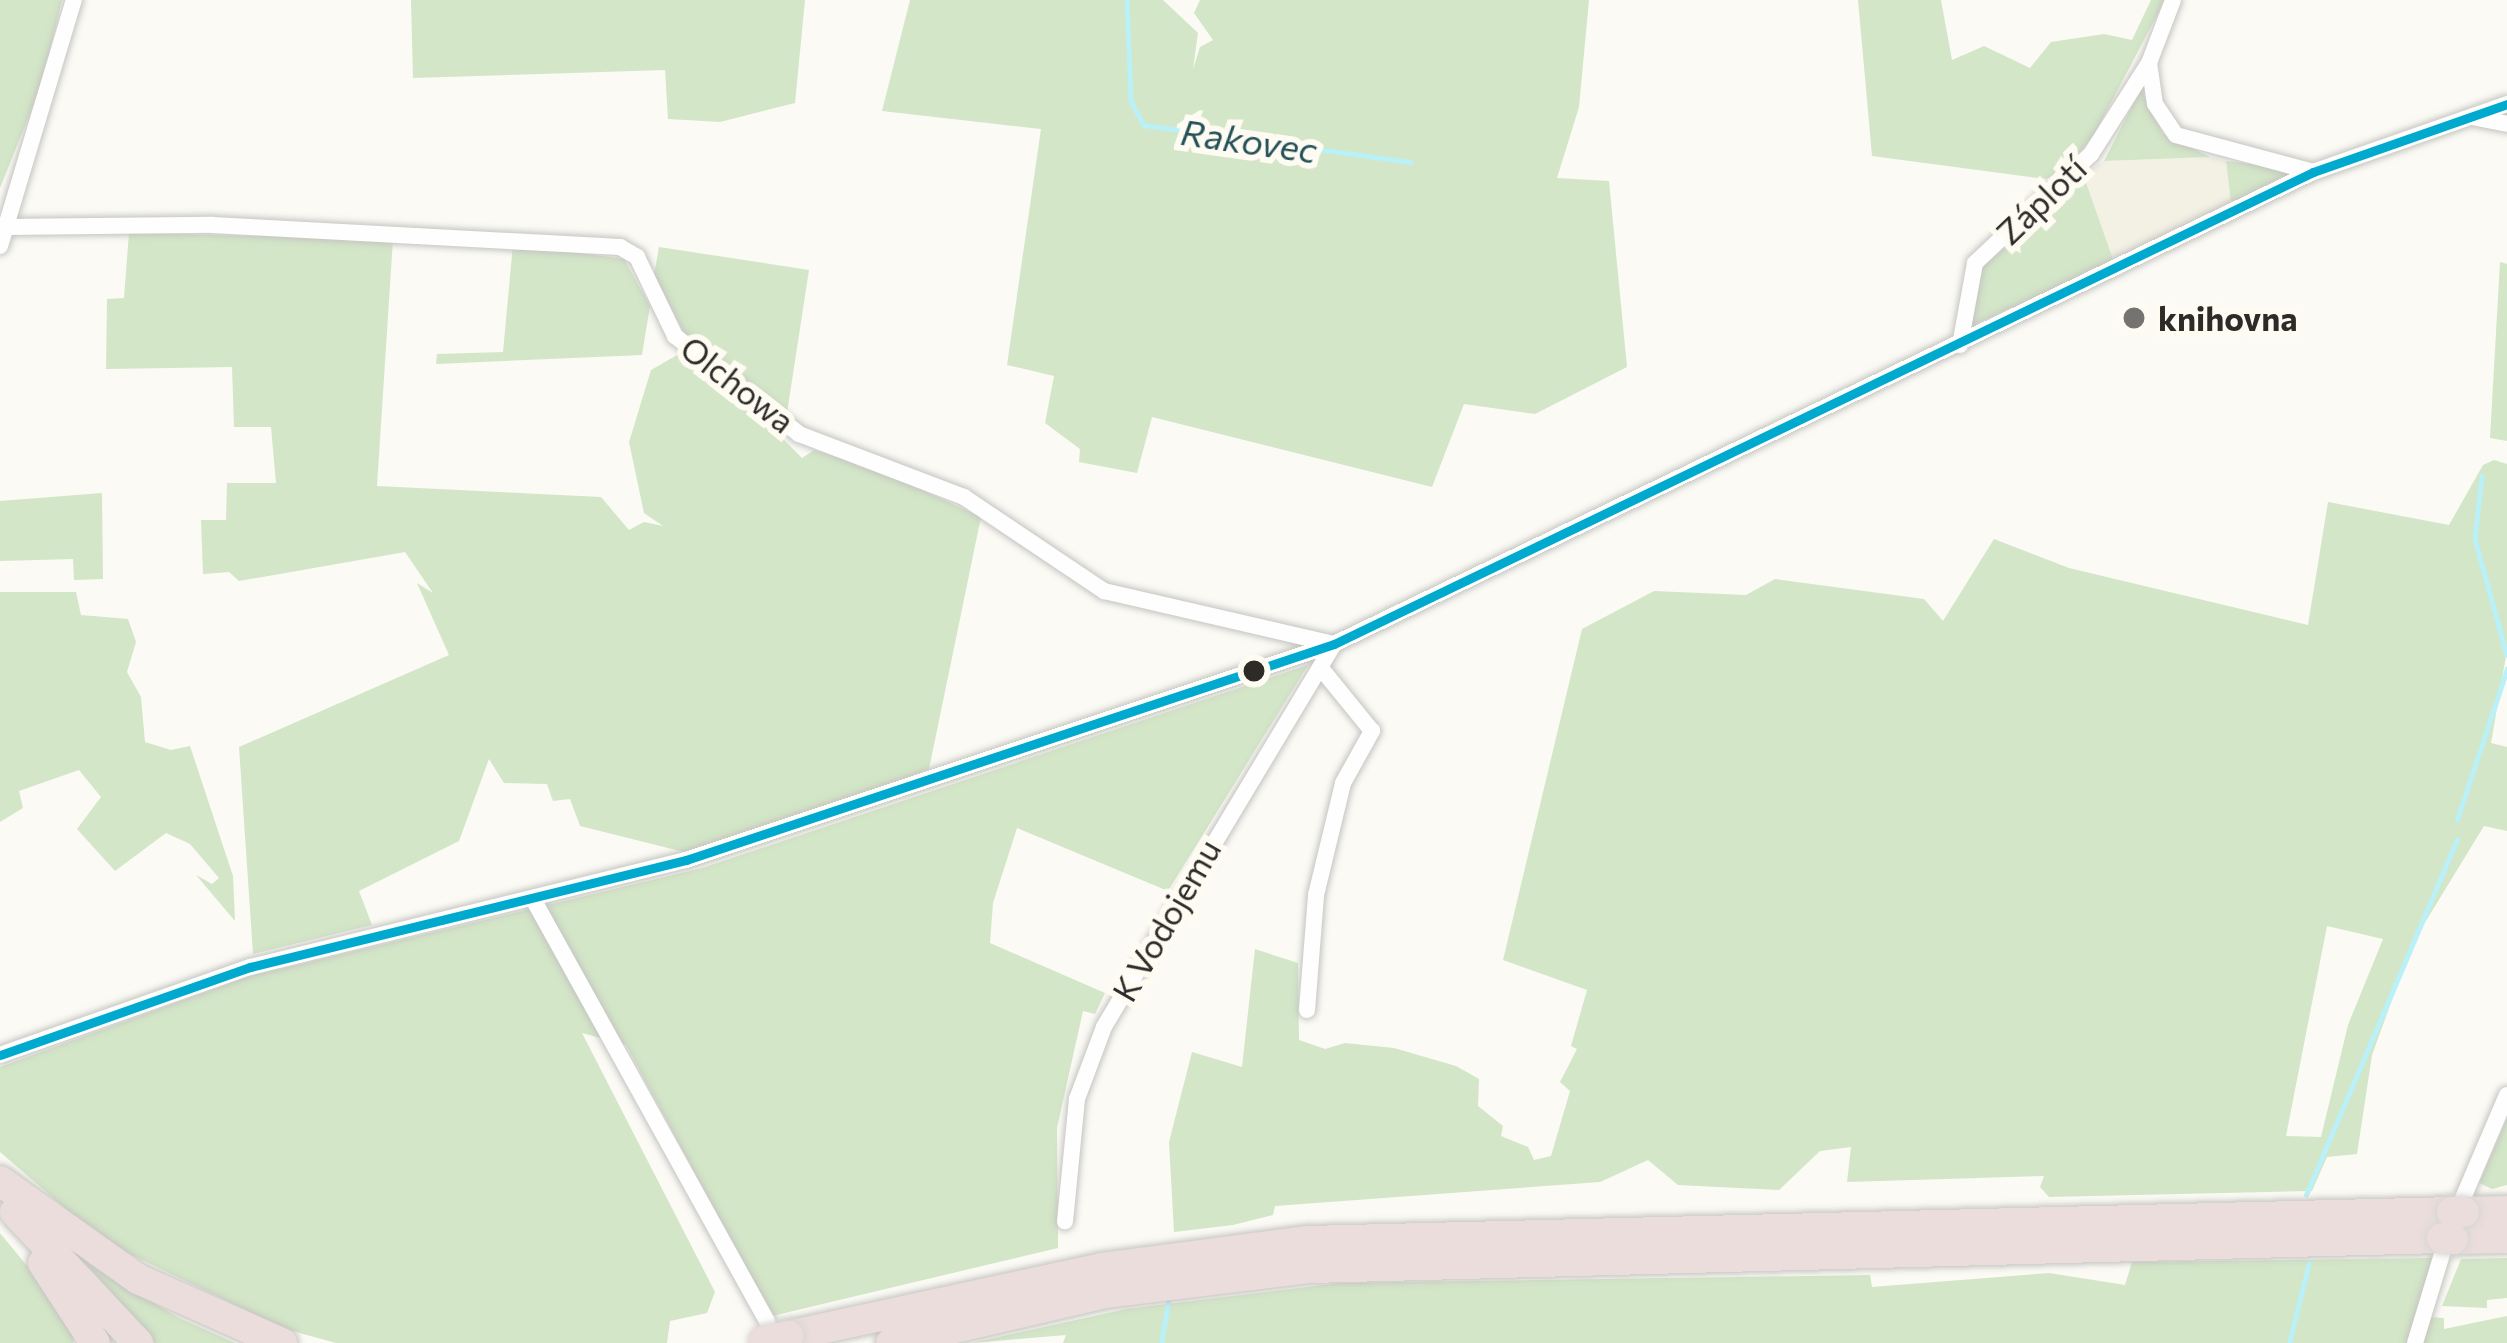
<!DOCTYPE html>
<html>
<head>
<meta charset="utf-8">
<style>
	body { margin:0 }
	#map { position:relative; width:2507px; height:1343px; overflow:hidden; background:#fbfaf5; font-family:Commissioner,sans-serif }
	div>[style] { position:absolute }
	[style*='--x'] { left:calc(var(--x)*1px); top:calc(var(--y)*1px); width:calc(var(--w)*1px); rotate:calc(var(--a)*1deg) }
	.built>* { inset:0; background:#f3f0e4 }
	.green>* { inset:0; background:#d3e6c7 }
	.stream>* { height:4.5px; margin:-2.25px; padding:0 2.25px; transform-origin:2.25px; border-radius:2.25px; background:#baf0f8 }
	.roads { filter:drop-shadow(0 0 3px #c5c5c1) drop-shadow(0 0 3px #c5c5c1) }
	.street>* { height:16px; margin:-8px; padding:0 8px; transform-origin:8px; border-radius:8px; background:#fefefe }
	.highway>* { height:30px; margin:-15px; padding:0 15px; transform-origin:15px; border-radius:15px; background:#eadddc }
	.bridges { filter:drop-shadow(0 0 3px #d7d7d4) drop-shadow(0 0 3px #d7d7d4) }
	.highway-bridge>* { height:30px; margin:-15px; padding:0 15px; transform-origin:15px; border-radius:15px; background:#eadddc }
	.bus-1>* { height:9px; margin:-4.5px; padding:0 4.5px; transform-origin:4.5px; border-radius:4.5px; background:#00a9ce }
	.dots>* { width:33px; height:33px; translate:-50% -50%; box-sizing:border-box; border:6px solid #fefbf2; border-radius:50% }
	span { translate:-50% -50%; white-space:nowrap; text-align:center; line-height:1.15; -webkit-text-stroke:12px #fefbf2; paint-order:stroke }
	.street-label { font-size:33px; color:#2c2b28 }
	.poi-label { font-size:33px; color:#2c2b28; font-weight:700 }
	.left { translate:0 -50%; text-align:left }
	.water-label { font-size:36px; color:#235158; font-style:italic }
</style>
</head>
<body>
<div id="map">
	<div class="built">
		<div style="clip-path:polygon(2210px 157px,2226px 161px,2231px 203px,2114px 262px,2083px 174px,2104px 161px)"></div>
	</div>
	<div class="green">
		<div style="clip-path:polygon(0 0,62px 0,42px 84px,0 188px)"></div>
		<div style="clip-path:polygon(411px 0,805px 0,795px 103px,720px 122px,668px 119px,665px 70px,413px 78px)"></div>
		<div style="clip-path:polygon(910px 0,1163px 0,1198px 33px,1193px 69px,1200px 47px,1213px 40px,1194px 13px,1200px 0,1589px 0,1579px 107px,1557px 178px,1609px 181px,1627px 367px,1535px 414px,1464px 404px,1432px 487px,1152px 417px,1137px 473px,1079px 462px,1080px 449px,1045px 423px,1054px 376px,1007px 365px,1041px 129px,882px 111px)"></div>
		<div style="clip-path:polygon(1858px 0,1941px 0,1952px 60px,1984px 46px,2030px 68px,2051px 42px,2104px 34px,2132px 40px,2151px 0,2165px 0,2094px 135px,2063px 172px,2046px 179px,1872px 156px)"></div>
		<div style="clip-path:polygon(2141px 89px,2163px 134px,2210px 157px,2104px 161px)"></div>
		<div style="clip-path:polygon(2226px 161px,2277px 167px,2290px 173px,2231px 203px)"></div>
		<div style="clip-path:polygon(2083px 174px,2114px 262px,1971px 326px,1981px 269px)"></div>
		<div style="clip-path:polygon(129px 233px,393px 239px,377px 486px,601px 497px,629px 530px,644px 522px,663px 526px,644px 513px,629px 442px,651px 370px,679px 354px,684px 333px,654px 275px,659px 247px,809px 270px,783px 439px,802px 458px,814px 450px,880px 471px,981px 517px,929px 769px,771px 831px,684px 852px,580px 826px,570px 799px,553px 801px,547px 784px,504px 783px,489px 759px,459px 841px,359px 891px,372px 925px,253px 954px,239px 747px,449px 655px,417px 583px,433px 593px,405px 552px,239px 581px,229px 572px,203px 574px,201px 520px,226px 520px,227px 483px,276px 483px,271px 427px,234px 427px,232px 367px,106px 369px,107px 299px,124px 298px)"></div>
		<div style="clip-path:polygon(513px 244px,624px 259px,650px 306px,642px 355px,436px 364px,437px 354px,503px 352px)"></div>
		<div style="clip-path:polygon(2500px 262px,2507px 264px,2507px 441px,2490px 438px)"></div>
		<div style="clip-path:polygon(evenodd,2494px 460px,2507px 464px,2507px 650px,2491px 743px,2507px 747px,2507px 831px,2484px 826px,2413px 942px,2372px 1055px,2357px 1154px,2327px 1157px,2312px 1191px,2049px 1197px,2040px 1187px,2044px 1176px,1847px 1182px,1851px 1147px,1820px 1151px,1779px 1190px,1678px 1185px,1648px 1160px,1600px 1182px,1275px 1206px,1273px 1215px,1233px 1225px,1174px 1232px,1169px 1142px,1192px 1052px,1242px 1067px,1255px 949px,1298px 963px,1299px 1040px,1325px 1049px,1345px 1043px,1394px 1048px,1456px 1066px,1479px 1079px,1478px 1106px,1503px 1126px,1501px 1136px,1528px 1147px,1534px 1160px,1551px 1156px,1570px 1091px,1560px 1082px,1577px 1049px,1571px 1046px,1587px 990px,1503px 960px,1582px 629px,1654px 591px,1746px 595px,1775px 579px,1924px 599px,1943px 621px,1994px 539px,2069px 568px,2308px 625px,2328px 502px,2449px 525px,2483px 465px,2494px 460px,2327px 926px,2383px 939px,2348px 1025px,2321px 1137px,2286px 1136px,2327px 926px)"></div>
		<div style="clip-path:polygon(102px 493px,103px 579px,74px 580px,73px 559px,0 561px,0 501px)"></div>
		<div style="clip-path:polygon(0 592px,76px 592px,81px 615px,128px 619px,136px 642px,127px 672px,141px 697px,145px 742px,171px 750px,190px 746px,233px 876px,235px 921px,196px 875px,212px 884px,219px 878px,190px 844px,166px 833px,115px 871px,77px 829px,101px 797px,79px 770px,19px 791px,23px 808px,0 822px)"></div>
		<div style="clip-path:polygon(1308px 665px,1168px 891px,1017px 828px,993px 903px,990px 943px,1105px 993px,1095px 1014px,1083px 1011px,1057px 1128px,1058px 1248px,772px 1316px,626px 1045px,582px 1033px,715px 1292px,707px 1313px,670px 1321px,667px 1343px,336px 1343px,285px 1329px,103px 1241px,0 1152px,0 1067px,247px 977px,702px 868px)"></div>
		<div style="clip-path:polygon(2507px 1118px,2507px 1185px,2492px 1189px,2479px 1183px)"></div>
		<div style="clip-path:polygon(0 1233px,46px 1289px,74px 1331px,73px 1343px,0 1343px)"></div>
		<div style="clip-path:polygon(2432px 1258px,2410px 1343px,1063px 1343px,1066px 1335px,972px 1343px,1126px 1309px,1340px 1283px,1870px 1275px,1872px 1287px,2049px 1273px,2125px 1285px,2132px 1262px)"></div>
		<div style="clip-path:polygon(2507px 1258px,2507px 1298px,2487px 1300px,2487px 1308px,2442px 1306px,2461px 1259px)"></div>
		<div style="clip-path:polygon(85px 1262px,179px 1318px,235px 1343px,155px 1343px)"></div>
		<div style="clip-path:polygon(2507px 1316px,2507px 1343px,2422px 1343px,2430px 1317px,2444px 1318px,2444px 1329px)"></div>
	</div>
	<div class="stream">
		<div style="--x:1127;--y:0;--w:101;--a:87.7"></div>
		<div style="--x:1131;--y:101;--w:27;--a:62"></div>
		<div style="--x:1144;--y:125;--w:269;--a:7.9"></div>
		<div style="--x:2482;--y:476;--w:63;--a:96.3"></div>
		<div style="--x:2475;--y:539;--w:120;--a:74.6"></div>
		<div style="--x:2457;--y:820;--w:159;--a:-71.7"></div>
		<div style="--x:2306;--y:1195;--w:386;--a:-67"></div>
		<div style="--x:1161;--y:1343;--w:47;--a:-80.1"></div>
		<div style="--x:2289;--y:1343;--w:82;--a:-76"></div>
	</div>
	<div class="roads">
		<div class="street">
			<div style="--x:2149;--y:63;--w:41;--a:81.7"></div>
			<div style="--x:2155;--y:104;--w:37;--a:56"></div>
			<div style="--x:2176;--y:135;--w:142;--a:15.1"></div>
			<div style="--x:2472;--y:117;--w:36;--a:11"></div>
			<div style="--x:5;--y:227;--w:208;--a:-0.6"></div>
			<div style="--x:213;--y:225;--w:408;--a:3.1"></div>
			<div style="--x:620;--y:247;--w:20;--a:30"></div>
			<div style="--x:637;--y:257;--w:88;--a:64.3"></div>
			<div style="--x:675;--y:336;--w:158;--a:38.3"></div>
			<div style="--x:799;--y:434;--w:177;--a:20.9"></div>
			<div style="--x:964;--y:497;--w:169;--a:33.9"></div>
			<div style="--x:1104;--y:591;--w:236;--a:13"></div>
			<div style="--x:1334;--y:644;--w:447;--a:121"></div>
			<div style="--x:1104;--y:1027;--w:77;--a:110.6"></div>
			<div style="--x:1077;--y:1099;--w:123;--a:95.6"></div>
			<div style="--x:0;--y:246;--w:257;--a:-73.3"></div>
			<div style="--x:1960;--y:345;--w:83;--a:-79.6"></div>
			<div style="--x:1975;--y:263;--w:159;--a:-43.2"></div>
			<div style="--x:2091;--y:154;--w:108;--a:-57.5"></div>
			<div style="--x:2149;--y:63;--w:67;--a:-69.1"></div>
			<div style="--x:533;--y:899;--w:483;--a:61"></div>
			<div style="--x:1307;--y:1010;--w:115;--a:-85.5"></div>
			<div style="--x:1316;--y:895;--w:115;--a:-76.4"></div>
			<div style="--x:1343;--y:783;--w:60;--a:-60.9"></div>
			<div style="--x:1372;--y:731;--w:82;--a:-129.1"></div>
			<div style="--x:0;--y:1055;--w:265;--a:-19.4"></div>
			<div style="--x:250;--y:967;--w:449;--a:-13.8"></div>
			<div style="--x:686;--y:860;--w:683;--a:-18.43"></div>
			<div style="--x:1334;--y:644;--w:1087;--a:-25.74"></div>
			<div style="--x:2313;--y:172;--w:206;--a:-19.3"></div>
			<div style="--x:2463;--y:1198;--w:112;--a:-66.9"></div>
			<div style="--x:2415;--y:1343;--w:96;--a:-73.1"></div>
		</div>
		<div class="highway">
			<div style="--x:0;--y:1181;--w:169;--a:35.4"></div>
			<div style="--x:138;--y:1279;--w:158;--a:24"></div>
			<div style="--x:15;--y:1212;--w:180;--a:46.8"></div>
			<div style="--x:2464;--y:1212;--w:43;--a:-1.3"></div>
			<div style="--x:2453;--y:1239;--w:54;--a:-1.1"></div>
			<div style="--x:43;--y:1263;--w:95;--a:57"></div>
			<div style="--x:788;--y:1336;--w:321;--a:-12.2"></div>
			<div style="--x:1102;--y:1268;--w:208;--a:-7.5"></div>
			<div style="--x:1308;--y:1241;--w:1144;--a:-1.45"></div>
			<div style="--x:891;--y:1343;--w:221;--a:-13.1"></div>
			<div style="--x:1106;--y:1293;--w:206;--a:-7"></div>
			<div style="--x:1310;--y:1268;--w:1132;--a:-1.52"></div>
		</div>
	</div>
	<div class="bridges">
		<div class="highway-bridge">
			<div style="--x:2452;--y:1212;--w:12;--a:0"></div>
			<div style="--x:2442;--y:1238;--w:11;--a:5"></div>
			<div style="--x:764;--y:1341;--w:25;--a:-12"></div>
		</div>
	</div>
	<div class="bus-1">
		<div style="--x:0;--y:1055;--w:265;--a:-19.4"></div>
		<div style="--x:250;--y:967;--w:449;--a:-13.8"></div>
		<div style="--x:686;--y:860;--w:683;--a:-18.43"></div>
		<div style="--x:1334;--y:644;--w:1087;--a:-25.74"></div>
		<div style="--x:2313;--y:172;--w:206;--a:-19.3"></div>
	</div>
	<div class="dots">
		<div style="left:2134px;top:318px;background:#747370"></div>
		<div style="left:1254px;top:671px;background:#2c2b28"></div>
	</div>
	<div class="street-label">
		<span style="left:2041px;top:200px;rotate:-44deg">Záplotí</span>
		<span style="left:738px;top:384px;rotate:38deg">Olchowa</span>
		<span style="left:1166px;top:920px;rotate:-60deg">K Vodojemu</span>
	</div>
	<div class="poi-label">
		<span class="left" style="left:2158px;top:318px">knihovna</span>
	</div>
	<div class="water-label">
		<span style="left:1249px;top:140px;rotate:8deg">Rakovec</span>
	</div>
</div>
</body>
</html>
